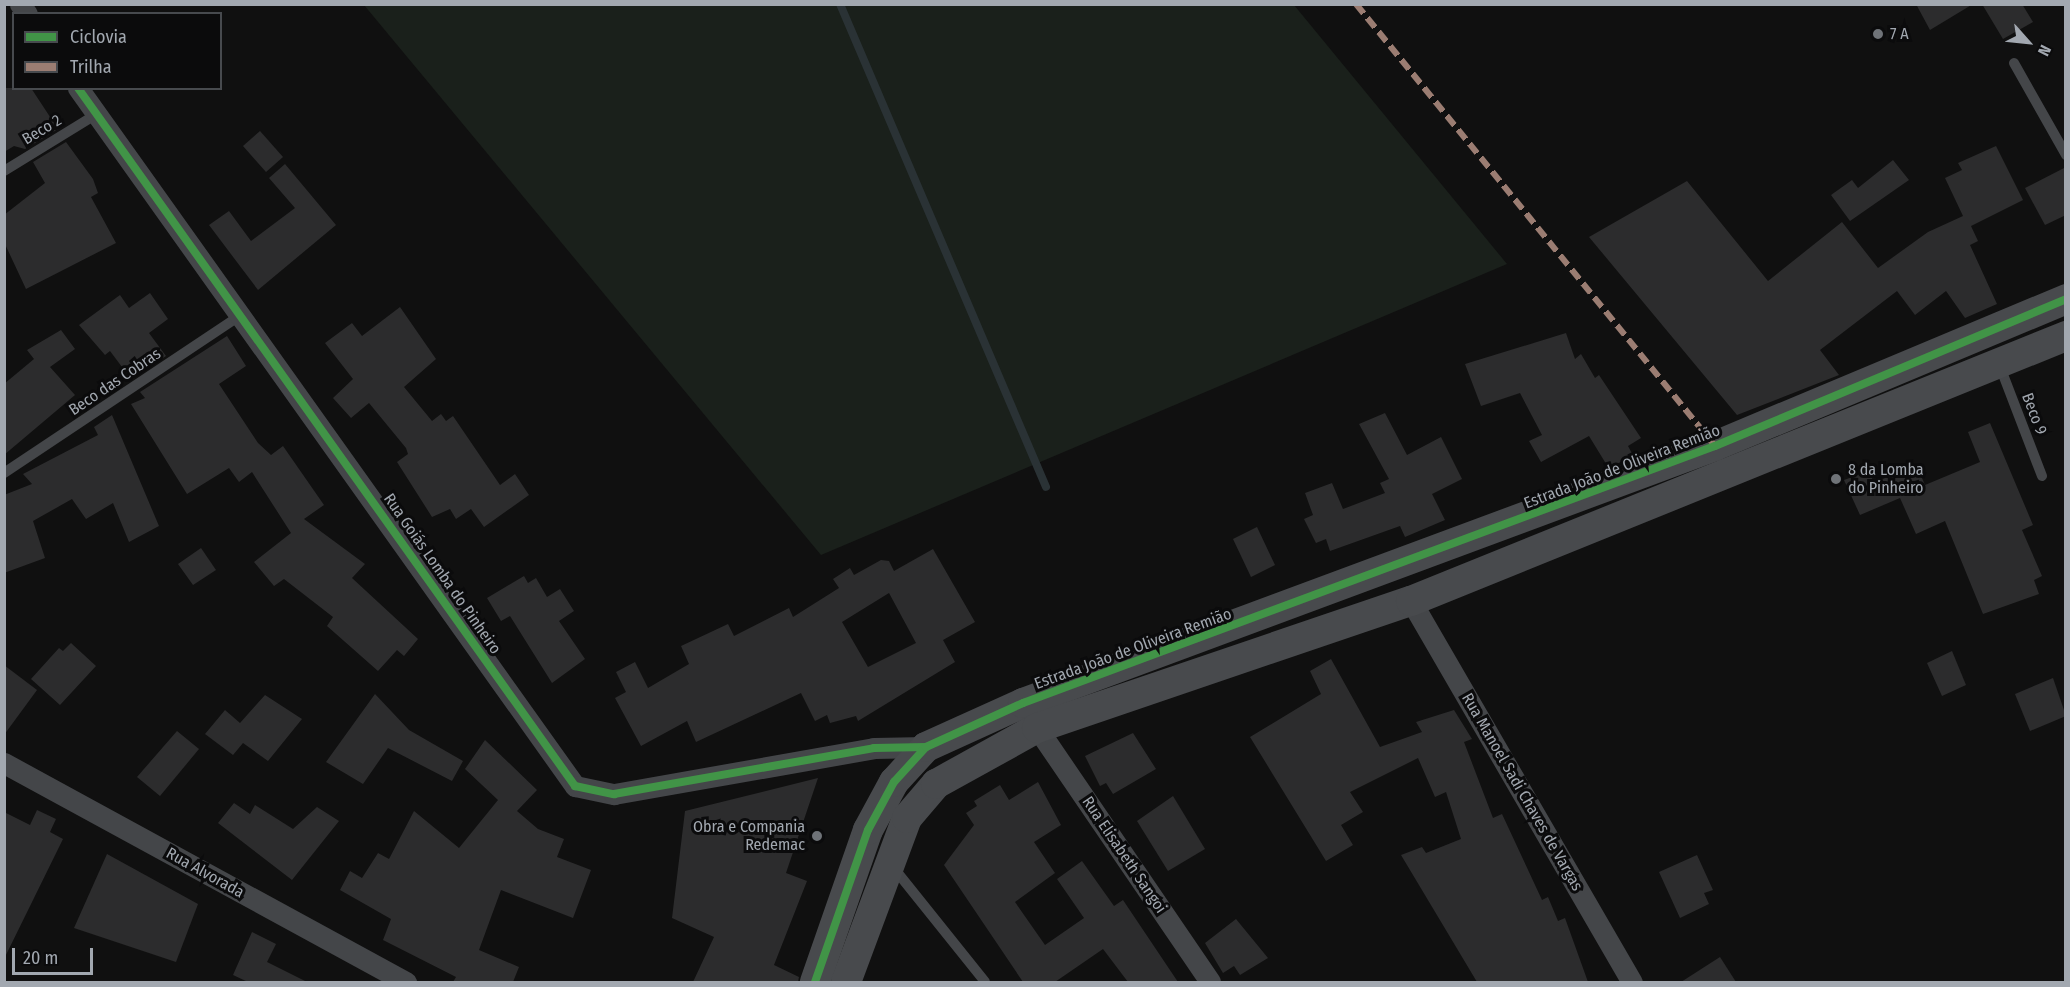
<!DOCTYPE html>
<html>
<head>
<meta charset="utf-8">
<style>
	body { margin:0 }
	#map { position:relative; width:2070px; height:987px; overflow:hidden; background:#101010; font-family:"Fira Sans Condensed",sans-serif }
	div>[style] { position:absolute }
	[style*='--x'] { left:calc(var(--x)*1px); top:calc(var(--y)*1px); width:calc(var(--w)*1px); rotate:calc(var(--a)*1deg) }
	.green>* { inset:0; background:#1a201b }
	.stream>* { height:8px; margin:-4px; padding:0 4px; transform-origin:4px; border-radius:4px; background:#2a3235 }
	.building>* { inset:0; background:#2c2c2d }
	.service>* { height:10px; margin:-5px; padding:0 5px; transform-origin:5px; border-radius:5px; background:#444649 }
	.minor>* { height:21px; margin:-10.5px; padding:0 10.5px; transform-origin:10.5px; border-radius:10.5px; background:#444649 }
	.secondary>* { height:30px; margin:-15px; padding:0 15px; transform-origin:15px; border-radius:15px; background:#484a4d }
	.quiet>* { height:6px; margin-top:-3px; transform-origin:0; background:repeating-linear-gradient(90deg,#9b7d72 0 12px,transparent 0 18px) }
	.cycleway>* { height:8px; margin:-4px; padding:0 4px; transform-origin:4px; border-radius:4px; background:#419447 }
	.dots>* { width:16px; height:16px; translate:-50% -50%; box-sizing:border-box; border:3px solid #0b0b0c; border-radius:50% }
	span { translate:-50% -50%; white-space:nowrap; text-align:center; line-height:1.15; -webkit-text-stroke:6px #0b0b0c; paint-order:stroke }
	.poi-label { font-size:16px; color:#a2a8b0 }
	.left { translate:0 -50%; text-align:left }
	.right { translate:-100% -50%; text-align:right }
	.street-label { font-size:16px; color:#a2a8b0 }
	.frame { position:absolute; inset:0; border:6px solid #a2a8b0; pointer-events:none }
	.legend { position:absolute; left:12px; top:12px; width:210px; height:78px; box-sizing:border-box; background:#0b0b0c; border:2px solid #474a4e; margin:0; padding:8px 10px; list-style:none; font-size:18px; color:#a2a8b0 }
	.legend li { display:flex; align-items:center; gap:12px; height:30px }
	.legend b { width:30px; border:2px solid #474a4e }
	.north { position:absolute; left:1998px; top:12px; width:60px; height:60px; -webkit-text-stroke:4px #0b0b0c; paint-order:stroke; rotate:117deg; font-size:16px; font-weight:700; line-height:24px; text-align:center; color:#a2a8b0 }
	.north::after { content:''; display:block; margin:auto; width:21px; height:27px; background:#a2a8b0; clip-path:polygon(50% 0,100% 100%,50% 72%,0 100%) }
	.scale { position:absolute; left:12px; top:948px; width:81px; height:27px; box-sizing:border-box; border:3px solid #a2a8b0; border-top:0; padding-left:8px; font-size:18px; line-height:21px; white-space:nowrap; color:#a2a8b0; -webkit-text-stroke:4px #0b0b0c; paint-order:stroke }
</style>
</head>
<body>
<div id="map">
	<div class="green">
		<div style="clip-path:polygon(364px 5px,1294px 5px,1507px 264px,821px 555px)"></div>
	</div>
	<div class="stream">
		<div style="--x:840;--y:4;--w:525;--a:66.9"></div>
	</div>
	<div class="building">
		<div style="clip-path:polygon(1916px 4px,1973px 4px,1930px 30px)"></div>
		<div style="clip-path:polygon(1982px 4px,2022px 4px,2033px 22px,2003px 39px)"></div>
		<div style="clip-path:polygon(4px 88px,31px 88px,58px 129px,25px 149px,14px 146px,4px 152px)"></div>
		<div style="clip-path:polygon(260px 131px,283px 157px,266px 172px,243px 146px)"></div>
		<div style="clip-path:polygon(66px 142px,93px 179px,98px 193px,91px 197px,116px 243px,26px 289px,4px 242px,4px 215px,45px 183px,33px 162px)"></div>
		<div style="clip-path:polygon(1996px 146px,2023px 200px,1971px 226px,1978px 241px,1970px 245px,1997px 304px,1965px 318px,1946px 291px,1915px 315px,1897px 291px,1820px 350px,1839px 375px,1737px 415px,1589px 237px,1687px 181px,1768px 281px,1842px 222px,1878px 268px,1928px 232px,1963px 216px,1945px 178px,1962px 170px,1958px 163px)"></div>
		<div style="clip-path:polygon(1893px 160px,1909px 180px,1850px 221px,1831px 195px,1852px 180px,1858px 188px)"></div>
		<div style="clip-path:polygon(285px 164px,336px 225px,258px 290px,209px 225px,229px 211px,251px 241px,295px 208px,269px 178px)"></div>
		<div style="clip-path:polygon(2066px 167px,2066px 215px,2045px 225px,2025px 188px)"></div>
		<div style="clip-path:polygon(150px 293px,168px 319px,149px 333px,166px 356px,131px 379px,110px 351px,105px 355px,79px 325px,120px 295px,129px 308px)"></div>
		<div style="clip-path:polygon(400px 307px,436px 359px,404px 387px,432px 421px,441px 414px,446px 421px,453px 416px,500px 485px,515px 474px,529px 495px,484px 527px,471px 509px,456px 519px,450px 509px,432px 517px,397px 462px,408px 454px,406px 448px,369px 403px,351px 418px,333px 398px,353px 379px,325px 343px,352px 323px,362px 336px)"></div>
		<div style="clip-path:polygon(61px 330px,75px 349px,50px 367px,75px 395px,4px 455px,4px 384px,34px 359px,27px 350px)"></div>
		<div style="clip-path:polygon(1566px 333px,1575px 359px,1581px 354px,1595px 378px,1599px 375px,1641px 438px,1628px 446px,1634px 457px,1608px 467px,1589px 436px,1541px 462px,1529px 441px,1542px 435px,1520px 393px,1481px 406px,1465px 364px)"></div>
		<div style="clip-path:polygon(227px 336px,246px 366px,219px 384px,258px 443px,271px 455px,283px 446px,324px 505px,304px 519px,365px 564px,352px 578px,418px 639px,404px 656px,397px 650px,378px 671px,327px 626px,333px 617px,284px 579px,274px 586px,254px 562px,291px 533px,252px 472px,239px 482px,229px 468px,187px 494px,131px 404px,145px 398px,140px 392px)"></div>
		<div style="clip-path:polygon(1385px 413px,1407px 455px,1441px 437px,1462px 479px,1432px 494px,1445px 520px,1405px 537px,1400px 526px,1330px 551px,1326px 539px,1316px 543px,1304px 519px,1313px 515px,1305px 493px,1332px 483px,1343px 509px,1385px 493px,1380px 483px,1389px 479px,1359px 424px)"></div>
		<div style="clip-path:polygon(112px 415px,159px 526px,129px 542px,113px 503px,86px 519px,72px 499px,33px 521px,45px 558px,4px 573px,4px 495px,32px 484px,23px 474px,98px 435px,94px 427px)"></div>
		<div style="clip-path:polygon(1990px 423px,2033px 525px,2022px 530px,2042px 576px,2034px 580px,2039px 594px,1983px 614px,1945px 521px,1916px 534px,1900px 498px,1860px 515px,1844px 480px,1869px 471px,1874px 483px,1916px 464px,1925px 485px,1980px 462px,1968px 432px)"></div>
		<div style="clip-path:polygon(1257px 527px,1275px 565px,1251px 577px,1233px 539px)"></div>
		<div style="clip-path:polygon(201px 548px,216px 570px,193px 585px,178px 564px)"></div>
		<div style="clip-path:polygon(evenodd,933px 549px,975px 622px,943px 640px,955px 662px,858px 721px,856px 716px,830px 723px,827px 715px,815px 721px,801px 693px,696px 742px,687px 721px,641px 746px,615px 698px,626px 692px,616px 672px,635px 662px,648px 688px,689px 664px,681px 646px,728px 624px,734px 636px,789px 608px,793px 617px,839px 588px,833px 579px,850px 568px,854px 575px,881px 560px,889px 561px,894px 571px,933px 549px,889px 593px,916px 643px,868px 667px,842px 622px,889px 593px)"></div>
		<div style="clip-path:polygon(524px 576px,528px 583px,536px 578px,547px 597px,560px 589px,574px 611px,559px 621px,585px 659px,552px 683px,510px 616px,501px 621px,487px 598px)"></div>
		<div style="clip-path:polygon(71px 643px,96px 666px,60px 705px,31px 679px,59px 648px,63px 651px)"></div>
		<div style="clip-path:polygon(1952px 651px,1966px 685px,1942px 696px,1927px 663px)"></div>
		<div style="clip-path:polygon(1331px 659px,1380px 747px,1422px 732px,1416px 722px,1454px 710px,1472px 739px,1464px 742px,1493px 818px,1502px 814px,1542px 900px,1548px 897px,1558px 921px,1565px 918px,1588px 982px,1477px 982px,1401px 855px,1422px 847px,1426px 853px,1461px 839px,1446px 792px,1435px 797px,1418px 758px,1350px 792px,1363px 812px,1341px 825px,1353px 845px,1326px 861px,1250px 737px,1321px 694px,1310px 671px)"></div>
		<div style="clip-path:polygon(4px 665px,37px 690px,4px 735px)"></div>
		<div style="clip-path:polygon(2053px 678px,2066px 716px,2030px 731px,2015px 694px)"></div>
		<div style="clip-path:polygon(375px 694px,409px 730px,463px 761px,452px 781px,388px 748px,363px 784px,326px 762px)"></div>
		<div style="clip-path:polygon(265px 695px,302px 719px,268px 761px,243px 743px,233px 755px,205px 734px,225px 710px,240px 723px)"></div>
		<div style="clip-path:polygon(177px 731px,199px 749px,160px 796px,137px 777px)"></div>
		<div style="clip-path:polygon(1133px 733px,1156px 769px,1113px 794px,1106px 783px,1100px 786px,1085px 756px)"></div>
		<div style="clip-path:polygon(485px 740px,537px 790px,517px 811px,538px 829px,564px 839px,557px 857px,591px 870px,573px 918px,501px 890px,479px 950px,519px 967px,513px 982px,453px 982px,456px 977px,383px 940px,391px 919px,340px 890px,350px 871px,362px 878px,378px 853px,389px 859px,414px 811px,459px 848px,498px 800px,465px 769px)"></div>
		<div style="clip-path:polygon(818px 778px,786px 873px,807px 881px,774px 965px,799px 977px,798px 982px,693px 982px,714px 937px,672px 918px,685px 811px)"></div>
		<div style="clip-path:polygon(1038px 782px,1061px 825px,1034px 842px,1055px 873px,1015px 902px,1045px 945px,1084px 918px,1057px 879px,1082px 861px,1114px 906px,1123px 900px,1178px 982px,1128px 982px,1103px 949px,1055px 982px,1023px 982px,944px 865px,974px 825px,966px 813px,977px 806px,974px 801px,1000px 785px,1009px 800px)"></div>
		<div style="clip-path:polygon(1173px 796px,1205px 849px,1168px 871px,1137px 821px)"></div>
		<div style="clip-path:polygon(234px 803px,250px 814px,255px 805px,293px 829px,317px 807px,339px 821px,292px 880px,218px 823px)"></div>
		<div style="clip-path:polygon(37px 810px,56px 819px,50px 832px,63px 839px,4px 959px,4px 812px,30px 825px)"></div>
		<div style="clip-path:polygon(107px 854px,198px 904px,176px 962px,74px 928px)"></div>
		<div style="clip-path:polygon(1697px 855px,1713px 890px,1704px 893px,1709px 904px,1680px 918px,1659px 872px)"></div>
		<div style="clip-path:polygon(1236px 919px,1268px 958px,1240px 975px,1234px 966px,1223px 973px,1205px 943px)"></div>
		<div style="clip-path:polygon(252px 932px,276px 944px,267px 962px,307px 982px,248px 982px,233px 975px)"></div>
		<div style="clip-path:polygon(1720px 957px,1736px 982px,1681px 982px)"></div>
	</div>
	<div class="service">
		<div style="--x:2014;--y:63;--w:106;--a:60.5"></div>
		<div style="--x:4;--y:171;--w:107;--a:-31.6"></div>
		<div style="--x:1999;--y:364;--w:120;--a:69"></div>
		<div style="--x:4;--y:473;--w:285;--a:-33.7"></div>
		<div style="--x:893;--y:867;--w:147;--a:51.3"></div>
	</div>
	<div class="minor">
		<div style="--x:20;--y:4;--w:12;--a:55"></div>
		<div style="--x:78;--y:88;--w:857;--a:54.55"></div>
		<div style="--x:575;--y:786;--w:40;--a:12"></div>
		<div style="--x:614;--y:794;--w:264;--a:-10"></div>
		<div style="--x:874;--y:748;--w:52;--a:-1.1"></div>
		<div style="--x:1411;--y:601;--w:440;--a:59.9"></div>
		<div style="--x:1037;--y:728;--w:307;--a:55.7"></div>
		<div style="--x:4;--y:763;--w:458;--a:28.6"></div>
	</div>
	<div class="secondary">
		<div style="--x:815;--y:982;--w:161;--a:-70.8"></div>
		<div style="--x:868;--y:830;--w:55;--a:-61.6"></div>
		<div style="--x:894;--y:782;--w:47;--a:-47.6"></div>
		<div style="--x:926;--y:747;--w:107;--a:-24.4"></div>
		<div style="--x:1023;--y:703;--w:738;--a:-20.37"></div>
		<div style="--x:1715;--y:446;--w:381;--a:-22.7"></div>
		<div style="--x:846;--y:982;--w:175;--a:-69.6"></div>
		<div style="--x:907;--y:818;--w:45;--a:-49.5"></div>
		<div style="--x:936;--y:784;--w:115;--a:-29"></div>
		<div style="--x:1037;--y:728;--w:395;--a:-18.8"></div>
		<div style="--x:1411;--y:601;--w:707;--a:-22.03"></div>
	</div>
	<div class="quiet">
		<div style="--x:1356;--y:4;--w:569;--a:50.92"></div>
	</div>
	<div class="cycleway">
		<div style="--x:78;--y:88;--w:857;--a:54.55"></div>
		<div style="--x:575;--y:786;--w:40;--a:12"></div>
		<div style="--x:614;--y:794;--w:264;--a:-10"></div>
		<div style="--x:874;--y:748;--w:52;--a:-1.1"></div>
		<div style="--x:815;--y:982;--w:161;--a:-70.8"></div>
		<div style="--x:868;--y:830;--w:55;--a:-61.6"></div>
		<div style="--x:894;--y:782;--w:47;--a:-47.6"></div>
		<div style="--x:926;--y:747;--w:107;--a:-24.4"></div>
		<div style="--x:1023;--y:703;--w:738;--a:-20.37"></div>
		<div style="--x:1715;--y:446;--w:381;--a:-22.7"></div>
	</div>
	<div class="dots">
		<div style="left:1878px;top:34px;background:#6f7378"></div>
		<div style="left:1836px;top:479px;background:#6f7378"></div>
		<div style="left:817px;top:836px;background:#6f7378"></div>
	</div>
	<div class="poi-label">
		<span class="left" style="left:1890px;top:34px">7 A</span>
		<span class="left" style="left:1848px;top:479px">8 da Lomba<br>do Pinheiro</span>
		<span class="right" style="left:805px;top:836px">Obra e Compania<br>Redemac</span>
	</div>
	<div class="street-label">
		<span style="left:42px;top:130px;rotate:-31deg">Beco 2</span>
		<span style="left:115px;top:382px;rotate:-34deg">Beco das Cobras</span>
		<span style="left:2034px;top:414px;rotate:69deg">Beco 9</span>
		<span style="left:1622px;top:467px;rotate:-21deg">Estrada João de Oliveira Remião</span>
		<span style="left:442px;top:574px;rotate:55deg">Rua Goiás Lomba do Pinheiro</span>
		<span style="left:1133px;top:649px;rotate:-20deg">Estrada João de Oliveira Remião</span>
		<span style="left:1522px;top:792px;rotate:60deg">Rua Manoel Sadi Chaves de Vargas</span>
		<span style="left:1124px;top:855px;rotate:56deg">Rua Elisabeth Sangoi</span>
		<span style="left:205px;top:873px;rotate:29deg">Rua Alvorada</span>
	</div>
	<div class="frame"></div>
	<ul class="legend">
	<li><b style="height:8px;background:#419447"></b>Ciclovia</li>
	<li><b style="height:8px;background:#9b7d72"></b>Trilha</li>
	</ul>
	<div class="north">N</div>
	<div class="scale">20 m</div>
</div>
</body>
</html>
